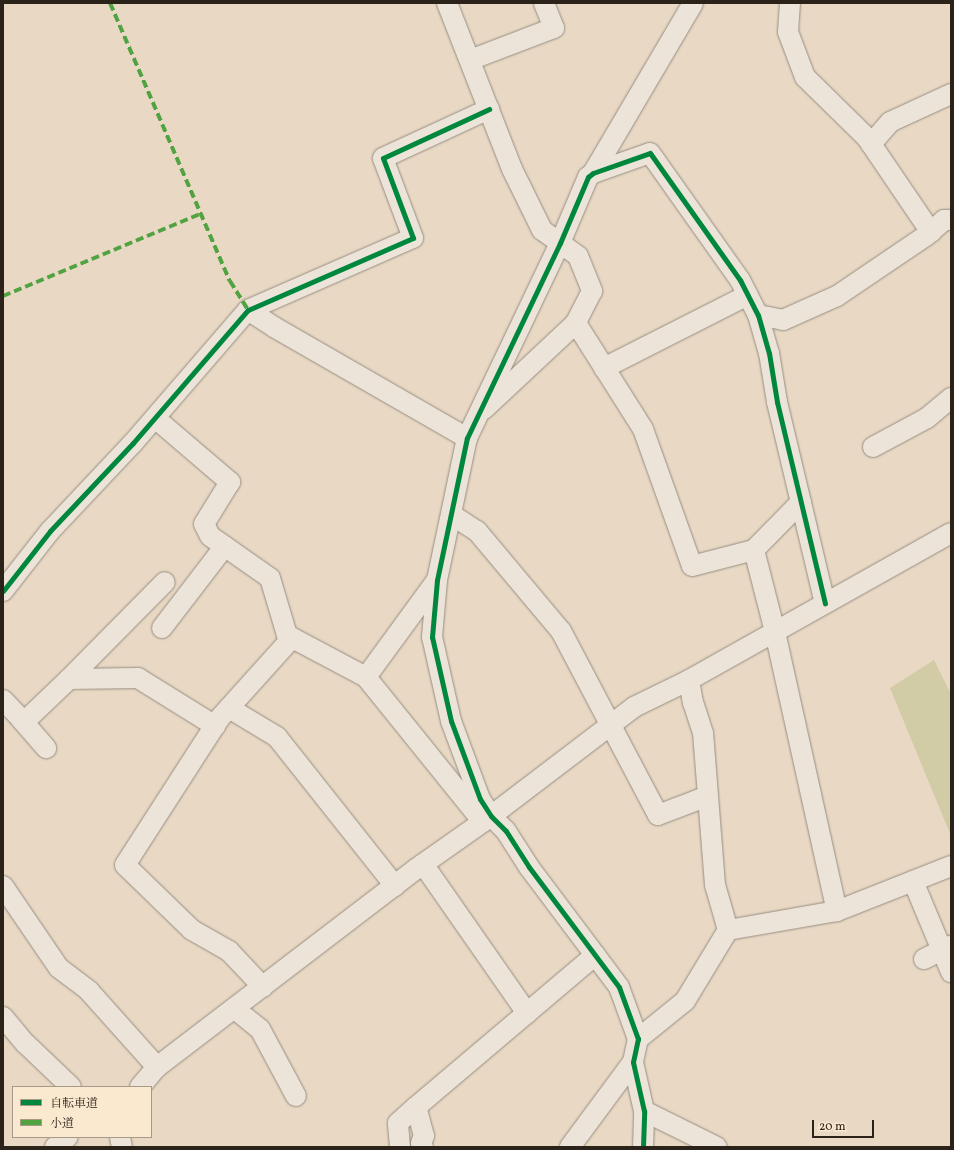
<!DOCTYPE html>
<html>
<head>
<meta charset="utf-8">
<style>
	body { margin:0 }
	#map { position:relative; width:954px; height:1150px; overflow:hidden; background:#e9d9c4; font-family:Vollkorn,"Noto Serif JP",serif }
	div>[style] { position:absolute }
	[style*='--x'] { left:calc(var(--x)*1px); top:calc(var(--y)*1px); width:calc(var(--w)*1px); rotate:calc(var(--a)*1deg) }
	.green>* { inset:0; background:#d1cba6 }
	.roads { filter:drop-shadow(0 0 1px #978d81) drop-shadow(0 0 1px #978d81) }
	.minor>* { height:20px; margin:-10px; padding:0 10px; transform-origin:10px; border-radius:10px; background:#ece4d9 }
	.quiet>* { height:4px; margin-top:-2px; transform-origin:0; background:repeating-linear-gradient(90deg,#51a240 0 8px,transparent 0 12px) }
	.cycleway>* { height:5px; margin:-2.5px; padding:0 2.5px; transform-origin:2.5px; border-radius:2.5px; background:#00873e }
	span { translate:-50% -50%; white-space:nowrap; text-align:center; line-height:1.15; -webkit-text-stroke:4px #fae8cf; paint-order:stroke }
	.frame { position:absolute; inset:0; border:4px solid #2b2219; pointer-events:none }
	.legend { position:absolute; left:12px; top:1086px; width:140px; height:52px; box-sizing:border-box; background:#fae8cf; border:1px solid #a79986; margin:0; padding:5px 7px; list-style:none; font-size:12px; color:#2b2219 }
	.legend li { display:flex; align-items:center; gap:8px; height:20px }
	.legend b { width:20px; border:1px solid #a79986 }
	.scale { position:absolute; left:812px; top:1120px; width:62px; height:18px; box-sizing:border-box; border:2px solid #2b2219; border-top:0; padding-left:5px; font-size:12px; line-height:14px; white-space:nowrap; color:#2b2219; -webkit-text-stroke:3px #fae8cf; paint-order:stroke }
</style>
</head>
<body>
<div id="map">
	<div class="green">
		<div style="clip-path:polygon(934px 660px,951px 694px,951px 836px,890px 688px)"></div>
	</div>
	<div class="roads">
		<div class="minor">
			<div style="--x:447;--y:3;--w:178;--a:68.6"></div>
			<div style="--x:512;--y:169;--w:68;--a:63.8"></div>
			<div style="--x:542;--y:230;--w:44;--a:35.8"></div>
			<div style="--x:578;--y:256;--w:38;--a:68"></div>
			<div style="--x:592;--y:291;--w:36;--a:117"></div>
			<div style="--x:576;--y:323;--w:125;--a:57.7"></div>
			<div style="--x:643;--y:429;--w:145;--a:70.3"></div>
			<div style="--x:692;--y:566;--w:64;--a:-14.5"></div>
			<div style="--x:790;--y:3;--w:29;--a:94"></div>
			<div style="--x:788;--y:32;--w:48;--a:69.3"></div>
			<div style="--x:805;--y:77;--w:87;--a:44.5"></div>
			<div style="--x:867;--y:138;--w:114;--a:55.8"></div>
			<div style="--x:470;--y:60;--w:90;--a:-20.9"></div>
			<div style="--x:554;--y:28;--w:27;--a:-112"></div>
			<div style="--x:871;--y:144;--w:29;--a:-49"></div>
			<div style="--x:890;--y:122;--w:67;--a:-24.7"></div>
			<div style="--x:593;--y:173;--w:197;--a:-59.5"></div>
			<div style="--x:248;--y:310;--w:31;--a:33"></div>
			<div style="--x:274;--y:327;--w:223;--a:29.9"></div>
			<div style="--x:758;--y:315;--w:25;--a:11"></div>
			<div style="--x:783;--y:320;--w:59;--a:-24"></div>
			<div style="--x:837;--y:296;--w:109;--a:-34.1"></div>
			<div style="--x:927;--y:235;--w:23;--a:-41"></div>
			<div style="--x:944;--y:220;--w:7;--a:0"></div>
			<div style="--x:604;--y:368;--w:161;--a:-26.9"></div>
			<div style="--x:484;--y:409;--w:126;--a:-43.1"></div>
			<div style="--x:155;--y:418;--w:99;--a:40.5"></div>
			<div style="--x:230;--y:482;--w:49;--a:121.8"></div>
			<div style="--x:204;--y:524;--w:13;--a:63"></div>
			<div style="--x:210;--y:536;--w:73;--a:35"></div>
			<div style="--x:270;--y:578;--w:59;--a:73.4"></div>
			<div style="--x:287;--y:635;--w:89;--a:28"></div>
			<div style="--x:873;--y:447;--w:61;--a:-28.2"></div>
			<div style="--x:927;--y:418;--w:31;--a:-40"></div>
			<div style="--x:801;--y:502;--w:67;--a:134.4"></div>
			<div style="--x:754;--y:550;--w:85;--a:75.6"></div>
			<div style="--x:775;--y:632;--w:286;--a:77.5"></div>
			<div style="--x:837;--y:911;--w:123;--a:-21.5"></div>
			<div style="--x:452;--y:515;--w:30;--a:33"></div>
			<div style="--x:477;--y:531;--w:131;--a:50"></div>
			<div style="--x:561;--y:631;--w:208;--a:62.2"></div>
			<div style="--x:658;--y:815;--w:53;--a:-20.8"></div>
			<div style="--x:437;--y:580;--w:120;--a:126.2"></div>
			<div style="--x:366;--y:677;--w:186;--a:51.1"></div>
			<div style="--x:3;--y:591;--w:76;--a:-51.9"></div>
			<div style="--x:50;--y:531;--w:121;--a:-46.7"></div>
			<div style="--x:133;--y:443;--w:176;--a:-49.2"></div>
			<div style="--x:248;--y:310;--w:180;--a:-23.6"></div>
			<div style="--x:413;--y:238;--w:85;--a:-110.6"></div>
			<div style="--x:383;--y:158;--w:117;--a:-24.8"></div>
			<div style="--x:162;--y:628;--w:103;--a:-52.5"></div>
			<div style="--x:69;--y:679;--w:136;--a:-45.3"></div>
			<div style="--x:3;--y:700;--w:30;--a:46"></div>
			<div style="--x:24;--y:722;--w:62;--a:-43.7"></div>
			<div style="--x:69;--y:679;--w:69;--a:-0.8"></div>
			<div style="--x:138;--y:678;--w:91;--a:31.9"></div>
			<div style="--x:229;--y:708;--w:56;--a:31.1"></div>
			<div style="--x:277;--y:737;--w:190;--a:51.6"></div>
			<div style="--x:20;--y:718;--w:40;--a:49"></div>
			<div style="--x:423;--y:864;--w:182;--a:55.1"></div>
			<div style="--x:913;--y:881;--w:99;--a:67.3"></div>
			<div style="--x:3;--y:886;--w:99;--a:55.7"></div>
			<div style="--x:59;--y:968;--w:38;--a:37"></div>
			<div style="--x:89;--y:991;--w:102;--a:48.2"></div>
			<div style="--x:728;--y:930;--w:111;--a:-9.9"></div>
			<div style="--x:924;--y:959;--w:30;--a:-26"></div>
			<div style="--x:263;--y:987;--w:50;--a:-133.4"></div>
			<div style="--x:229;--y:951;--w:43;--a:-150.4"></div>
			<div style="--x:192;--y:930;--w:93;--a:-135.9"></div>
			<div style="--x:125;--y:865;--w:174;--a:-57.2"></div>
			<div style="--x:219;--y:719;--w:109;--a:-48"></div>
			<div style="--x:235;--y:1009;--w:32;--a:39"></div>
			<div style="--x:260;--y:1029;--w:76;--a:61.8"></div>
			<div style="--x:3;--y:1017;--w:35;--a:50"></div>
			<div style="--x:26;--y:1044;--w:62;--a:43.7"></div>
			<div style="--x:638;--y:1039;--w:60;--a:-39"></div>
			<div style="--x:685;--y:1001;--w:83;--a:-58.8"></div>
			<div style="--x:728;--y:930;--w:47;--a:-106.1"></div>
			<div style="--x:715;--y:885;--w:152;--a:-94.5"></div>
			<div style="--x:703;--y:733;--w:32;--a:-108"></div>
			<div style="--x:693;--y:703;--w:23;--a:-100"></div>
			<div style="--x:140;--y:1087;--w:26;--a:-50"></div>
			<div style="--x:157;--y:1067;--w:326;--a:-37.4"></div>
			<div style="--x:416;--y:869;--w:92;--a:-35.2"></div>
			<div style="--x:491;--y:816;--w:180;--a:-37.3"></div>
			<div style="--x:634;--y:707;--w:61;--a:-26.1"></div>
			<div style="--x:689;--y:680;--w:300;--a:-29.3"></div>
			<div style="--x:644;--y:1111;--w:81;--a:26.3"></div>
			<div style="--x:120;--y:1137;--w:10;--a:79"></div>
			<div style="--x:55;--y:1147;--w:16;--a:-38"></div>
			<div style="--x:400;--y:1147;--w:24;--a:-95"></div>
			<div style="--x:398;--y:1123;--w:24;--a:-42"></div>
			<div style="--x:423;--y:1147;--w:4;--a:-117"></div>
			<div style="--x:421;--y:1143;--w:8;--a:-67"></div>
			<div style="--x:424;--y:1136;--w:30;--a:-105"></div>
			<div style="--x:416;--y:1107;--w:235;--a:-40.3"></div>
			<div style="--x:570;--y:1147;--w:106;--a:-53.5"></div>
			<div style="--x:643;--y:1147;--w:36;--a:-88"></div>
			<div style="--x:644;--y:1111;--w:50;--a:-102.7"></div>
			<div style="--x:633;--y:1062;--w:24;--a:-78"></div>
			<div style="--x:638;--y:1039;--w:55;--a:-110.1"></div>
			<div style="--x:619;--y:987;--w:150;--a:-126.9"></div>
			<div style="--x:529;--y:867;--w:43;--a:-122.6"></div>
			<div style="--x:506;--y:831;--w:21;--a:-135"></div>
			<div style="--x:491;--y:816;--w:20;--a:-123"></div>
			<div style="--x:480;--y:799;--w:83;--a:-110.4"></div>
			<div style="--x:451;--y:721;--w:86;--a:-102.7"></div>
			<div style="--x:432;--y:637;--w:57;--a:-85"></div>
			<div style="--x:437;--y:580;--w:145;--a:-78.1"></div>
			<div style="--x:467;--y:438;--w:216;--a:-64.5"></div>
			<div style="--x:560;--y:243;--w:72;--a:-67"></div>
			<div style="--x:588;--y:177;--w:6;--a:-39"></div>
			<div style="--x:593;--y:173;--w:60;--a:-19.3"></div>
			<div style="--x:650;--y:153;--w:156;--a:54.7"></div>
			<div style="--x:740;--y:280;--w:39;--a:63"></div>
			<div style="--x:758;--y:315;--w:40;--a:74"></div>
			<div style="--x:769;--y:353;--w:50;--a:80.7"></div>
			<div style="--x:777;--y:402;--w:207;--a:76.6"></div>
		</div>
	</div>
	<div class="quiet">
		<div style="--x:110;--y:3;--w:303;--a:66.7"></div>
		<div style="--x:230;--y:281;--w:34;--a:58"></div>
		<div style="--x:3;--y:296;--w:216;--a:-22.6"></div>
	</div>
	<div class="cycleway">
		<div style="--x:3;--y:591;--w:76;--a:-51.9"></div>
		<div style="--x:50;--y:531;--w:121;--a:-46.7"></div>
		<div style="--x:133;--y:443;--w:176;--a:-49.2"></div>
		<div style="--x:248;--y:310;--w:180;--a:-23.6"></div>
		<div style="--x:413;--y:238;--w:85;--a:-110.6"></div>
		<div style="--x:383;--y:158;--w:117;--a:-24.8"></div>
		<div style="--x:643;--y:1147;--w:36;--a:-88"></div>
		<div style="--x:644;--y:1111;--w:50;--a:-102.7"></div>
		<div style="--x:633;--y:1062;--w:24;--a:-78"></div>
		<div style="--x:638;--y:1039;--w:55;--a:-110.1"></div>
		<div style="--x:619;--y:987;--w:150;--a:-126.9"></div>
		<div style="--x:529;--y:867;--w:43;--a:-122.6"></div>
		<div style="--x:506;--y:831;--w:21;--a:-135"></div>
		<div style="--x:491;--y:816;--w:20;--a:-123"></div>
		<div style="--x:480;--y:799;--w:83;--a:-110.4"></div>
		<div style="--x:451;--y:721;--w:86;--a:-102.7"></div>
		<div style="--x:432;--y:637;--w:57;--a:-85"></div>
		<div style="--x:437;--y:580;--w:145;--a:-78.1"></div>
		<div style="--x:467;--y:438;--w:216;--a:-64.5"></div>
		<div style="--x:560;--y:243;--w:72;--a:-67"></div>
		<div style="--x:588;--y:177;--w:6;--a:-39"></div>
		<div style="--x:593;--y:173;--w:60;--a:-19.3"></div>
		<div style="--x:650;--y:153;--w:156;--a:54.7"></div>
		<div style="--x:740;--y:280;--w:39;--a:63"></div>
		<div style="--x:758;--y:315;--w:40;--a:74"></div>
		<div style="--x:769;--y:353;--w:50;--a:80.7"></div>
		<div style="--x:777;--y:402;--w:207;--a:76.6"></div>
	</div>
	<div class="frame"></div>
	<ul class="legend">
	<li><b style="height:5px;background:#00873e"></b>自転車道</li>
	<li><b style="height:5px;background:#51a240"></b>小道</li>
	</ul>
	<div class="scale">20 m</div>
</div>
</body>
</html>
